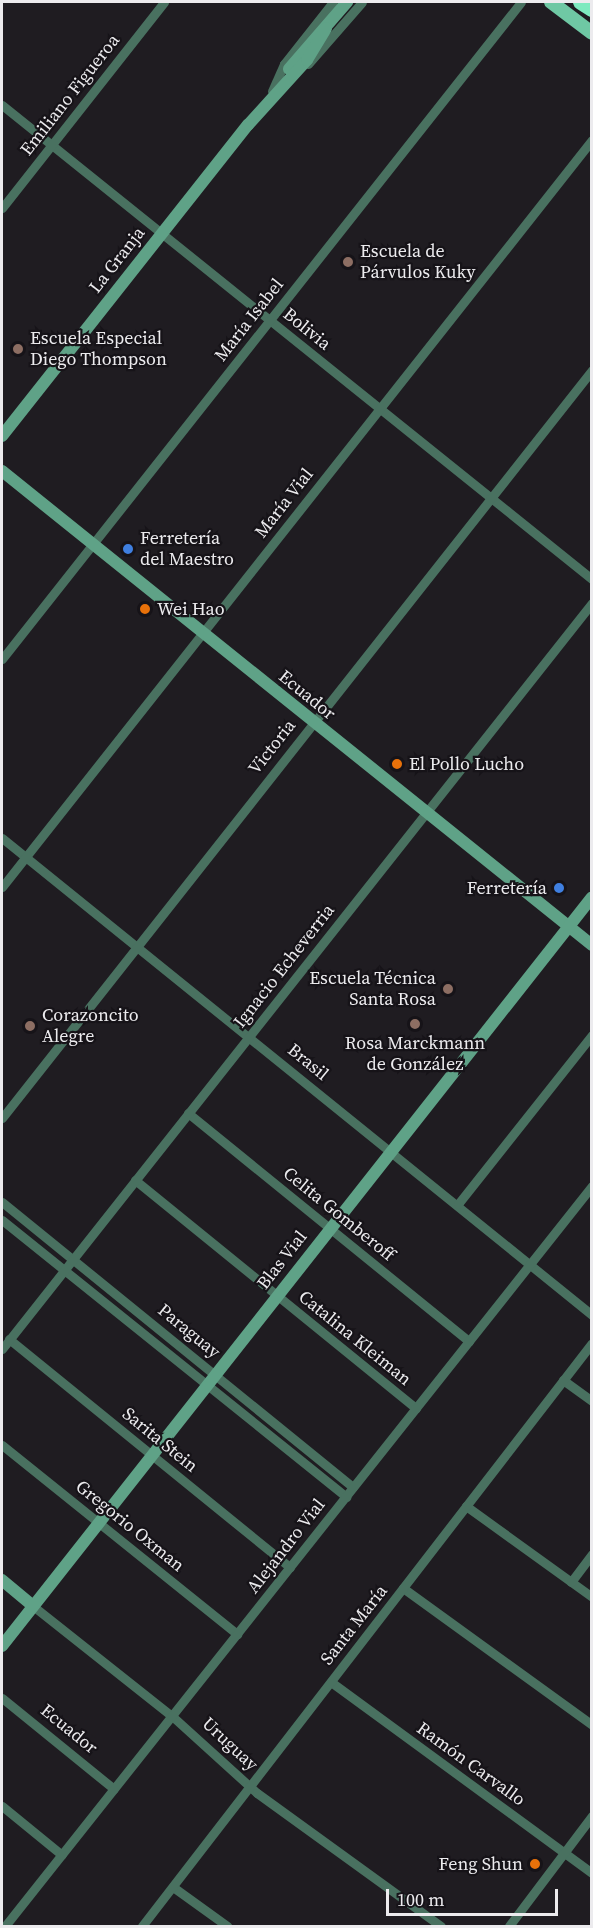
<!DOCTYPE html>
<html>
<head>
<meta charset="utf-8">
<style>
	body { margin:0 }
	#map { position:relative; width:593px; height:1928px; overflow:hidden; background:#1f1c21; font-family:"Source Serif 4",serif }
	div>[style] { position:absolute }
	[style*='--x'] { left:calc(var(--x)*1px); top:calc(var(--y)*1px); width:calc(var(--w)*1px); rotate:calc(var(--a)*1deg) }
	.street>* { height:9px; margin:-4.5px; padding:0 4.5px; transform-origin:4.5px; border-radius:4.5px; background:#497160 }
	.secondary>* { height:12px; margin:-6px; padding:0 6px; transform-origin:6px; border-radius:6px; background:#5fa287 }
	.primary>* { height:14px; margin:-7px; padding:0 7px; transform-origin:7px; border-radius:7px; background:#6fc8a4 }
	.highway>* { height:16px; margin:-8px; padding:0 8px; transform-origin:8px; border-radius:8px; background:#7eeabf }
	.dots>* { width:16px; height:16px; translate:-50% -50%; box-sizing:border-box; border:3px solid #161318; border-radius:50% }
	span { translate:-50% -50%; white-space:nowrap; text-align:center; line-height:1.15; -webkit-text-stroke:4.5px #161318; paint-order:stroke }
	.street-label { font-size:18px; color:#ecebee }
	.poi-label { font-size:18px; color:#ecebee }
	.left { translate:0 -50%; text-align:left }
	.right { translate:-100% -50%; text-align:right }
	.frame { position:absolute; inset:0; border:3px solid #ecebee; pointer-events:none }
	.scale { position:absolute; left:386px; top:1889px; width:172px; height:27px; box-sizing:border-box; border:3px solid #ecebee; border-top:0; padding-left:8px; font-size:18px; line-height:21px; white-space:nowrap; color:#ecebee; -webkit-text-stroke:4px #161318; paint-order:stroke }
</style>
</head>
<body>
<div id="map">
	<div class="street">
		<div style="--x:308;--y:64;--w:82;--a:-48.9"></div>
		<div style="--x:272;--y:91;--w:30;--a:-66"></div>
		<div style="--x:284;--y:64;--w:79;--a:-51.7"></div>
		<div style="--x:2;--y:105;--w:757;--a:38.78"></div>
		<div style="--x:2;--y:208;--w:262;--a:-51.8"></div>
		<div style="--x:2;--y:659;--w:837;--a:-51.69"></div>
		<div style="--x:2;--y:838;--w:759;--a:38.95"></div>
		<div style="--x:2;--y:887;--w:952;--a:-51.7"></div>
		<div style="--x:188;--y:1113;--w:362;--a:39.1"></div>
		<div style="--x:2;--y:1118;--w:953;--a:-51.73"></div>
		<div style="--x:135;--y:1180;--w:362;--a:39.1"></div>
		<div style="--x:2;--y:1202;--w:452;--a:39.1"></div>
		<div style="--x:458;--y:1204;--w:216;--a:-51.6"></div>
		<div style="--x:2;--y:1220;--w:442;--a:38.8"></div>
		<div style="--x:9;--y:1339;--w:362;--a:39.1"></div>
		<div style="--x:2;--y:1349;--w:951;--a:-51.66"></div>
		<div style="--x:563;--y:1380;--w:36;--a:36"></div>
		<div style="--x:2;--y:1445;--w:302;--a:38.8"></div>
		<div style="--x:466;--y:1506;--w:155;--a:35.8"></div>
		<div style="--x:571;--y:1582;--w:35;--a:-53"></div>
		<div style="--x:403;--y:1588;--w:233;--a:35.9"></div>
		<div style="--x:33;--y:1606;--w:177;--a:38.4"></div>
		<div style="--x:172;--y:1716;--w:115;--a:42.2"></div>
		<div style="--x:257;--y:1793;--w:227;--a:35.9"></div>
		<div style="--x:331;--y:1682;--w:323;--a:36.2"></div>
		<div style="--x:2;--y:1698;--w:144;--a:39.1"></div>
		<div style="--x:2;--y:1806;--w:77;--a:39.2"></div>
		<div style="--x:173;--y:1887;--w:67;--a:35.8"></div>
		<div style="--x:5;--y:1926;--w:945;--a:-51.58"></div>
		<div style="--x:142;--y:1926;--w:736;--a:-52.34"></div>
		<div style="--x:509;--y:1926;--w:138;--a:-53"></div>
	</div>
	<div class="secondary">
		<div style="--x:289;--y:69;--w:89;--a:-49.1"></div>
		<div style="--x:2;--y:436;--w:397;--a:-51.7"></div>
		<div style="--x:248;--y:125;--w:88;--a:-47.8"></div>
		<div style="--x:307;--y:60;--w:37;--a:-59"></div>
		<div style="--x:2;--y:471;--w:757;--a:38.78"></div>
		<div style="--x:2;--y:1580;--w:40;--a:40"></div>
		<div style="--x:2;--y:1646;--w:953;--a:-51.77"></div>
	</div>
	<div class="primary">
		<div style="--x:551;--y:2;--w:51;--a:37.1"></div>
	</div>
	<div class="highway">
		<div style="--x:581;--y:2;--w:13;--a:32"></div>
	</div>
	<div class="dots">
		<div style="left:348px;top:262px;background:#8d6e63"></div>
		<div style="left:18px;top:349px;background:#8d6e63"></div>
		<div style="left:128px;top:549px;background:#3f7fe0"></div>
		<div style="left:145px;top:609px;background:#e8710a"></div>
		<div style="left:397px;top:764px;background:#e8710a"></div>
		<div style="left:559px;top:888px;background:#3f7fe0"></div>
		<div style="left:448px;top:989px;background:#8d6e63"></div>
		<div style="left:415px;top:1024px;background:#8d6e63"></div>
		<div style="left:30px;top:1026px;background:#8d6e63"></div>
		<div style="left:535px;top:1864px;background:#e8710a"></div>
	</div>
	<div class="street-label">
		<span style="left:70px;top:95px;rotate:-52deg">Emiliano Figueroa</span>
		<span style="left:117px;top:260px;rotate:-52deg">La Granja</span>
		<span style="left:249px;top:320px;rotate:-52deg">María Isabel</span>
		<span style="left:307px;top:329px;rotate:39deg">Bolivia</span>
		<span style="left:284px;top:503px;rotate:-52deg">María Vial</span>
		<span style="left:307px;top:695px;rotate:39deg">Ecuador</span>
		<span style="left:272px;top:747px;rotate:-52deg">Victoria</span>
		<span style="left:284px;top:966px;rotate:-52deg">Ignacio Echeverria</span>
		<span style="left:308px;top:1062px;rotate:39deg">Brasil</span>
		<span style="left:339px;top:1214px;rotate:39deg">Celita Gomberoff</span>
		<span style="left:282px;top:1260px;rotate:-52deg">Blas Vial</span>
		<span style="left:189px;top:1331px;rotate:39deg">Paraguay</span>
		<span style="left:355px;top:1338px;rotate:39deg">Catalina Kleiman</span>
		<span style="left:160px;top:1440px;rotate:39deg">Sarita Stein</span>
		<span style="left:130px;top:1526px;rotate:39deg">Gregorio Oxman</span>
		<span style="left:286px;top:1546px;rotate:-52deg">Alejandro Vial</span>
		<span style="left:354px;top:1625px;rotate:-52deg">Santa María</span>
		<span style="left:69px;top:1729px;rotate:39deg">Ecuador</span>
		<span style="left:230px;top:1744px;rotate:43deg">Uruguay</span>
		<span style="left:471px;top:1764px;rotate:36deg">Ramón Carvallo</span>
	</div>
	<div class="poi-label">
		<span class="left" style="left:360px;top:262px">Escuela de<br>Párvulos Kuky</span>
		<span class="left" style="left:30px;top:349px">Escuela Especial<br>Diego Thompson</span>
		<span class="left" style="left:140px;top:549px">Ferretería<br>del Maestro</span>
		<span class="left" style="left:157px;top:609px">Wei Hao</span>
		<span class="left" style="left:409px;top:764px">El Pollo Lucho</span>
		<span class="right" style="left:547px;top:888px">Ferretería</span>
		<span class="right" style="left:436px;top:989px">Escuela Técnica<br>Santa Rosa</span>
		<span class="left" style="left:42px;top:1026px">Corazoncito<br>Alegre</span>
		<span style="left:415px;top:1054px">Rosa Marckmann<br>de González</span>
		<span class="right" style="left:523px;top:1864px">Feng Shun</span>
	</div>
	<div class="frame"></div>
	<div class="scale">100 m</div>
</div>
</body>
</html>
